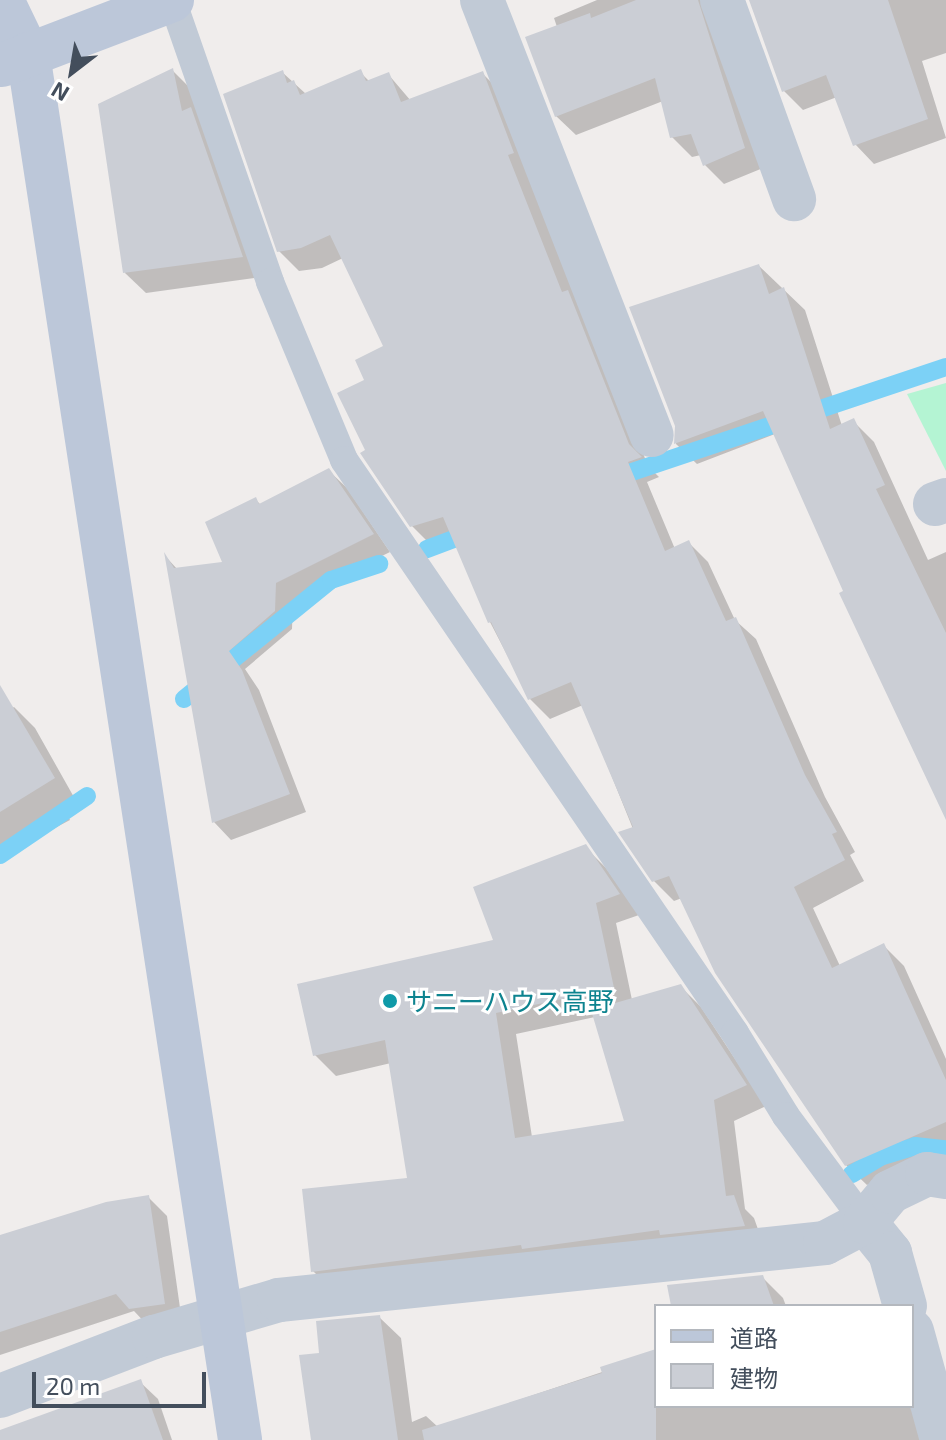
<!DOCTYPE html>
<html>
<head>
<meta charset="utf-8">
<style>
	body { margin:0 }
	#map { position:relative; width:946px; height:1440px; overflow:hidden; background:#f0edec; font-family:"Exo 2","Noto Sans JP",sans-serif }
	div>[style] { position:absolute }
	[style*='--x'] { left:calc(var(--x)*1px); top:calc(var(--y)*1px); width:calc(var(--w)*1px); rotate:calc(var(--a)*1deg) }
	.green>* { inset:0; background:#b4f4d3 }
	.shadow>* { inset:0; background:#0003 }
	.stream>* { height:18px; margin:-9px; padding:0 9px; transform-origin:9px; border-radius:9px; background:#7cd1f6 }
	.building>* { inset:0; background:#cbced5 }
	.lane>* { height:28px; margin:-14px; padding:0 14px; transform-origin:14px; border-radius:14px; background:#c1cad6 }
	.street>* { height:44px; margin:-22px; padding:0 22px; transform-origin:22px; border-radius:22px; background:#c1cad6 }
	.secondary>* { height:44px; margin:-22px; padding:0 22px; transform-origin:22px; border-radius:22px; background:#bcc7d9 }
	.dots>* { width:22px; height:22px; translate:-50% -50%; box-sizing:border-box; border:4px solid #fff; border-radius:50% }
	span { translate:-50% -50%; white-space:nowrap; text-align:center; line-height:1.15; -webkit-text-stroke:6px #fff; paint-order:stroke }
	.culture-label { font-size:26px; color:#0d838f }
	.left { translate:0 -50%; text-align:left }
	.legend { position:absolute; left:654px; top:1304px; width:260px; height:104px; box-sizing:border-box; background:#fff; border:2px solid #b4b8be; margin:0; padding:10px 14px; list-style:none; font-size:24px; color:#434e5c }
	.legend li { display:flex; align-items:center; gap:16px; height:40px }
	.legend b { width:40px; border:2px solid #b4b8be }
	.north { position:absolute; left:32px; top:32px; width:80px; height:80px; -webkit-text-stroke:6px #fff; paint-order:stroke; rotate:211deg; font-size:22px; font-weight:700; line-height:32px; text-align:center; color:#434e5c }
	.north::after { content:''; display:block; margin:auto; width:28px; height:36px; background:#434e5c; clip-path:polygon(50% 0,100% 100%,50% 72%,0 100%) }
	.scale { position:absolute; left:32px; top:1372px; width:174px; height:36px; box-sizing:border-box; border:4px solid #434e5c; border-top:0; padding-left:10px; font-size:24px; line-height:28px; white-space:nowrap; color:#434e5c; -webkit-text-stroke:6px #fff; paint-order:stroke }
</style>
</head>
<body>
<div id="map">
	<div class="green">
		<div style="clip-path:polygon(946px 383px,946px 471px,907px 394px)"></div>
	</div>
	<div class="shadow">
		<div style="clip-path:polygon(597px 0,727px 0,763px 168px,724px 184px,704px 164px,701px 155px,692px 157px,672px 137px,663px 101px,576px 135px,556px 116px,557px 27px,554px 18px)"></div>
		<div style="clip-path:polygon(751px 0,946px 0,946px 53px,922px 61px,946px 138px,874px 164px,855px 144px,837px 97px,803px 110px,784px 91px)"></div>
		<div style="clip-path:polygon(172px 70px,193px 91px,262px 277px,146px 293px,125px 273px)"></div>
		<div style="clip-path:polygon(282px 72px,306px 94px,360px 72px,370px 82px,388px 74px,411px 101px,482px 73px,502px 93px,648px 466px,659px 477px,647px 482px,675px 549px,688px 542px,708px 562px,735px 620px,756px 639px,825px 797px,855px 852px,850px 855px,864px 881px,813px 908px,840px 966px,884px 946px,904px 966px,946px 1059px,946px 1150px,867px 1185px,846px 1165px,682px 898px,674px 901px,654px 881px,583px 705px,550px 719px,530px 699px,490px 622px,454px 539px,432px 546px,412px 526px,367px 381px,385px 347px,343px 258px,322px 268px,299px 271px,279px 251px)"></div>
		<div style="clip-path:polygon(759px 266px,805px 310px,842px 426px,853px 421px,874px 442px,928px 560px,946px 552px,946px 782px,845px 592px,775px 434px,697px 464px,676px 444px,677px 426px)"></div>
		<div style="clip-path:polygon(329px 471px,347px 488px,390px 552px,293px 600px,292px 629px,245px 669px,259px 690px,306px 812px,231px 840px,214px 822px,167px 558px,178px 570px,224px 564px,256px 500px,261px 505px)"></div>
		<div style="clip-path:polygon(14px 707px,35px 728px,75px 799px,63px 806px,70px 820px,8px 853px,0 845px,0 716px)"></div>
		<div style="clip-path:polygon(evenodd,585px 847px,606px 868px,639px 915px,616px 923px,632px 1000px,680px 986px,701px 1007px,766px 1106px,734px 1121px,745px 1209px,754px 1218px,764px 1246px,333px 1291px,313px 1271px,410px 1179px,391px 1063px,336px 1076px,315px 1055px,496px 941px,585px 847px,595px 1017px,626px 1123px,532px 1137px,516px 1034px,595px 1017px)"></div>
		<div style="clip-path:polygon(148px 1197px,167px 1216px,182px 1322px,149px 1327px,134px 1311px,0 1355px,0 1237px)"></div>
		<div style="clip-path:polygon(762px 1277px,783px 1298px,786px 1306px,673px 1306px)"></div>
		<div style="clip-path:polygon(379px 1317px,401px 1338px,412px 1422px,426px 1416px,438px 1427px,656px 1354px,656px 1406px,912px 1406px,928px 1440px,313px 1440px,321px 1354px)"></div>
		<div style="clip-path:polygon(140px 1382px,158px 1399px,172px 1440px,43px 1440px)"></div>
	</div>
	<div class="stream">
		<div style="--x:611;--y:479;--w:353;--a:-18.5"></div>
		<div style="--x:427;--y:549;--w:51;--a:-20.6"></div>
		<div style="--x:184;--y:699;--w:189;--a:-39"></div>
		<div style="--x:331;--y:580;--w:51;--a:-18.4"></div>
		<div style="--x:0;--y:855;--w:105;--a:-34.1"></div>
		<div style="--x:852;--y:1174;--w:33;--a:-31"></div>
		<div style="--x:880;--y:1157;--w:37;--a:-17"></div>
		<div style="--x:915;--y:1146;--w:31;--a:6"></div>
	</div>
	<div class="building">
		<div style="clip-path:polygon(636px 0,698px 0,745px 148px,703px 166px,691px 134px,670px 138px,655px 78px,555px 117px,525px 37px,590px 13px,591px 18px)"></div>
		<div style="clip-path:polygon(749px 0,888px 0,928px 119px,853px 146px,826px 75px,782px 92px)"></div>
		<div style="clip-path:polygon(173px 68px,182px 111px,191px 107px,243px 257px,123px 273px,98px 104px)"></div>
		<div style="clip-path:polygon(361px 69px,366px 81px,389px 72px,401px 102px,483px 71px,514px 153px,508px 155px,562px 292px,568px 290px,629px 444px,642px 457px,628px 462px,665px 551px,689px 540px,726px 621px,736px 617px,805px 775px,837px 832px,832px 834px,845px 860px,794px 887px,832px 968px,884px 943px,946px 1080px,946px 1122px,845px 1166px,715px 973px,669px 876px,652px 882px,618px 832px,633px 827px,571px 682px,528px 700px,491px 622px,488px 623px,443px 517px,410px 527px,360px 453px,365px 450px,337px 393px,364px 380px,355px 360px,383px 346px,330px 235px,301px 248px,277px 252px,223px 94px,283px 70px,287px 83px,294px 80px,300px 95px)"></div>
		<div style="clip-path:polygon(759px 264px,769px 294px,784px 287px,830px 429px,854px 418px,885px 485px,876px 489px,946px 633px,946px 820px,839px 593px,843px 591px,763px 411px,674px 444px,675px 426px,629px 307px)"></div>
		<div style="clip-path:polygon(329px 468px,374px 534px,276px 583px,275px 611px,229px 651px,242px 670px,290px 794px,212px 823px,164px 552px,174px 568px,222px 562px,205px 522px,256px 497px,259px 504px)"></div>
		<div style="clip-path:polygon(0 685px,55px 778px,0 812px)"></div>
		<div style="clip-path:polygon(586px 844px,620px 894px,596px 903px,614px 988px,496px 1013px,515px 1138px,624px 1121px,591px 1010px,681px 984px,747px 1085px,714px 1100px,726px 1196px,734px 1195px,745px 1226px,660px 1235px,659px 1230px,522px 1249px,521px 1245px,311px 1272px,302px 1189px,407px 1178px,385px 1040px,313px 1056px,297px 984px,493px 940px,473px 887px)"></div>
		<div style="clip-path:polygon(149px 1195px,165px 1304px,129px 1309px,116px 1294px,0 1332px,0 1235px,106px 1202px)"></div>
		<div style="clip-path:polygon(763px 1275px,774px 1306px,671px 1306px,667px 1285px)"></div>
		<div style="clip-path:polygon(380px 1315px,398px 1440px,311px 1440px,299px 1355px,319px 1353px,316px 1321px)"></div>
		<div style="clip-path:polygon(656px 1349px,656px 1440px,424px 1440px,422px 1430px,602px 1373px,600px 1367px)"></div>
		<div style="clip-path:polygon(141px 1379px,163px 1440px,0 1440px,0 1430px)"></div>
	</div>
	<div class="lane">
		<div style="--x:172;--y:0;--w:299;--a:70.8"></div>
		<div style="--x:270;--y:282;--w:193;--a:67.4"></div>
		<div style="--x:344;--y:460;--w:694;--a:55.69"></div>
		<div style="--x:735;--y:1033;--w:97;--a:58.4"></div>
		<div style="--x:786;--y:1116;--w:132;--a:53.3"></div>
	</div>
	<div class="street">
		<div style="--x:482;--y:0;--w:467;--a:68.7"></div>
		<div style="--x:722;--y:0;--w:212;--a:70.1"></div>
		<div style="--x:935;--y:504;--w:12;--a:-20"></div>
		<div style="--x:865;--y:1222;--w:40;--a:51"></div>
		<div style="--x:890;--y:1253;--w:55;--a:74.2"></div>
		<div style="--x:912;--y:1331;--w:113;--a:74.6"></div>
		<div style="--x:0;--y:1396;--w:165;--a:-21"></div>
		<div style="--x:154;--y:1337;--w:130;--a:-16.5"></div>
		<div style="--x:279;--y:1300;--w:549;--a:-5.96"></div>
		<div style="--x:825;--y:1243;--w:45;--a:-27.7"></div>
		<div style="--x:865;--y:1222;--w:39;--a:-50"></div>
		<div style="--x:890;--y:1192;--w:41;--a:-25.9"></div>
		<div style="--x:927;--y:1174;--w:19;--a:9"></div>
	</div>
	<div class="secondary">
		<div style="--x:2;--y:0;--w:60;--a:64.3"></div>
		<div style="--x:28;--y:54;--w:1402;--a:81.3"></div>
		<div style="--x:2;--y:65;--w:182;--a:-20.9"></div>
	</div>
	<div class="dots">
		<div style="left:390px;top:1001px;background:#0f9aa8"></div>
	</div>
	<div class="culture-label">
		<span class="left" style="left:406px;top:1001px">サニーハウス高野</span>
	</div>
	<ul class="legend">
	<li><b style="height:10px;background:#bcc7d9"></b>道路</li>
	<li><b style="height:22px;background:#cbced5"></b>建物</li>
	</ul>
	<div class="north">N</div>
	<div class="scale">20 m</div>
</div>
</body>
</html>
